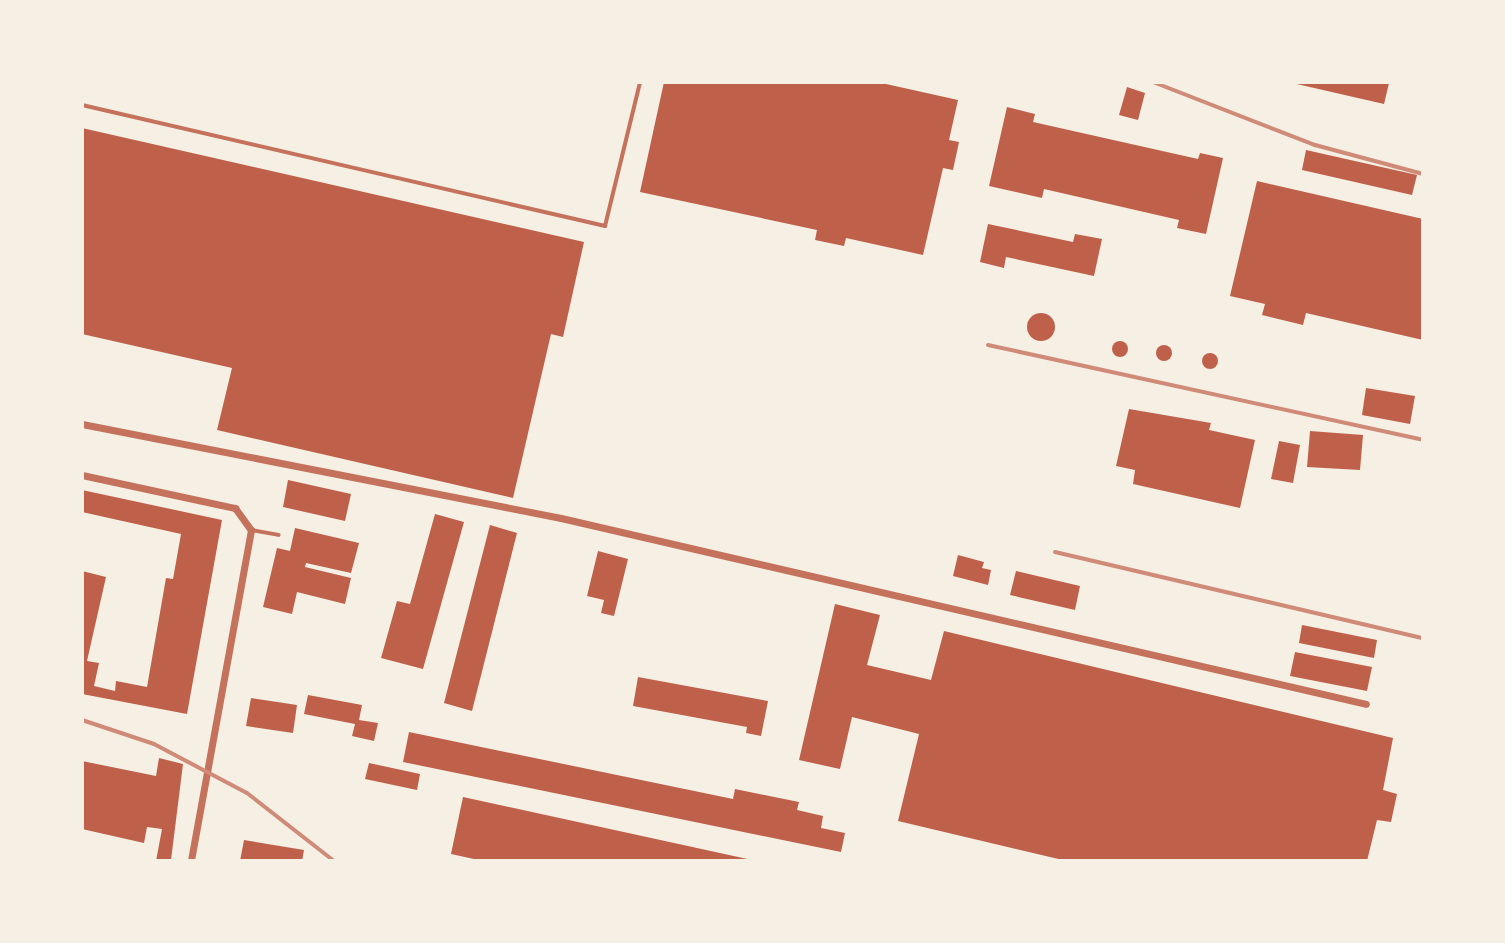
<!DOCTYPE html>
<html>
<head>
<meta charset="utf-8">
<style>
	body { margin:0 }
	#map { position:relative; width:1505px; height:943px; overflow:hidden; background:#f6efe4; font-family:Inter,sans-serif }
	div>[style] { position:absolute }
	[style*='--x'] { left:calc(var(--x)*1px); top:calc(var(--y)*1px); width:calc(var(--w)*1px); rotate:calc(var(--a)*1deg) }
	.building>* { inset:0; background:#bf614a }
	.round { border-radius:50% }
	.service>* { height:4px; margin:-2px; padding:0 2px; transform-origin:2px; border-radius:2px; background:#c5725c }
	.minor>* { height:7px; margin:-3.5px; padding:0 3.5px; transform-origin:3.5px; border-radius:3.5px; background:#c5725c }
	.rail>* { height:4px; margin:-2px; padding:0 2px; transform-origin:2px; border-radius:2px; background:#cf8b77 }
	span { translate:-50% -50%; white-space:nowrap; text-align:center; line-height:1.15; -webkit-text-stroke:8px #f6efe4; paint-order:stroke }
	.frame { position:absolute; inset:0; border:84px solid #f6efe4; pointer-events:none }
</style>
</head>
<body>
<div id="map">
	<div class="building">
		<div style="clip-path:polygon(664px 82px,877px 82px,958px 100px,949px 140px,959px 142px,953px 170px,943px 168px,923px 255px,846px 238px,844px 246px,815px 240px,817px 230px,640px 192px)"></div>
		<div style="clip-path:polygon(1288px 82px,1386px 82px,1389px 83px,1384px 104px)"></div>
		<div style="clip-path:polygon(1127px 87px,1145px 93px,1138px 120px,1119px 115px)"></div>
		<div style="clip-path:polygon(1007px 107px,1035px 114px,1033px 122px,1198px 159px,1200px 153px,1223px 158px,1206px 234px,1177px 228px,1179px 220px,1044px 189px,1042px 198px,989px 186px)"></div>
		<div style="clip-path:polygon(82px 128px,584px 242px,563px 337px,551px 334px,513px 498px,217px 430px,232px 368px,82px 334px)"></div>
		<div style="clip-path:polygon(1306px 150px,1417px 175px,1412px 195px,1302px 170px)"></div>
		<div style="clip-path:polygon(1257px 181px,1423px 219px,1423px 340px,1306px 313px,1303px 325px,1262px 315px,1265px 304px,1230px 296px)"></div>
		<div style="clip-path:polygon(988px 224px,1073px 242px,1075px 234px,1102px 239px,1094px 276px,1006px 257px,1004px 268px,980px 262px)"></div>
		<div class="round" style="left:1027px;top:313px;width:28px;height:28px"></div>
		<div class="round" style="left:1112px;top:341px;width:16px;height:16px"></div>
		<div class="round" style="left:1156px;top:345px;width:16px;height:16px"></div>
		<div class="round" style="left:1202px;top:353px;width:16px;height:16px"></div>
		<div style="clip-path:polygon(1366px 388px,1415px 396px,1410px 424px,1362px 415px)"></div>
		<div style="clip-path:polygon(1129px 409px,1211px 423px,1209px 430px,1255px 440px,1240px 508px,1133px 484px,1135px 470px,1116px 466px)"></div>
		<div style="clip-path:polygon(1310px 431px,1363px 435px,1360px 470px,1307px 467px)"></div>
		<div style="clip-path:polygon(1279px 441px,1300px 445px,1293px 483px,1271px 479px)"></div>
		<div style="clip-path:polygon(288px 480px,351px 494px,345px 521px,283px 507px)"></div>
		<div style="clip-path:polygon(82px 490px,222px 520px,187px 714px,82px 694px,82px 571px,106px 577px,87px 661px,99px 663px,94px 686px,115px 691px,116px 681px,147px 687px,166px 578px,173px 579px,181px 534px,82px 512px)"></div>
		<div style="clip-path:polygon(435px 514px,464px 522px,423px 669px,381px 658px,397px 601px,410px 604px)"></div>
		<div style="clip-path:polygon(490px 525px,517px 533px,472px 711px,444px 703px)"></div>
		<div style="clip-path:polygon(295px 528px,359px 543px,351px 573px,306px 563px,305px 567px,351px 578px,345px 604px,297px 592px,292px 614px,263px 607px,277px 548px,290px 551px)"></div>
		<div style="clip-path:polygon(598px 551px,628px 559px,614px 616px,601px 613px,604px 600px,587px 596px)"></div>
		<div style="clip-path:polygon(958px 555px,984px 562px,982px 568px,991px 570px,988px 585px,953px 576px)"></div>
		<div style="clip-path:polygon(1016px 571px,1080px 586px,1075px 610px,1010px 595px)"></div>
		<div style="clip-path:polygon(835px 604px,880px 615px,867px 665px,931px 680px,944px 631px,1393px 738px,1383px 790px,1397px 794px,1391px 822px,1377px 820px,1367px 861px,1067px 861px,898px 821px,919px 734px,852px 717px,840px 769px,799px 760px)"></div>
		<div style="clip-path:polygon(1302px 625px,1377px 640px,1374px 658px,1299px 643px)"></div>
		<div style="clip-path:polygon(1295px 652px,1372px 667px,1367px 691px,1290px 676px)"></div>
		<div style="clip-path:polygon(638px 677px,768px 701px,761px 736px,746px 733px,747px 727px,633px 706px)"></div>
		<div style="clip-path:polygon(308px 695px,362px 705px,359px 720px,378px 723px,374px 741px,352px 736px,355px 724px,304px 714px)"></div>
		<div style="clip-path:polygon(251px 698px,297px 705px,293px 733px,246px 726px)"></div>
		<div style="clip-path:polygon(409px 732px,733px 799px,735px 789px,799px 802px,797px 810px,823px 816px,821px 828px,845px 833px,841px 852px,403px 762px)"></div>
		<div style="clip-path:polygon(159px 758px,183px 764px,171px 860px,156px 861px,162px 829px,147px 827px,144px 843px,82px 829px,82px 761px,156px 776px)"></div>
		<div style="clip-path:polygon(369px 763px,420px 774px,417px 790px,365px 779px)"></div>
		<div style="clip-path:polygon(463px 797px,752px 860px,752px 861px,483px 861px,451px 854px)"></div>
		<div style="clip-path:polygon(244px 840px,304px 850px,302px 861px,240px 861px)"></div>
	</div>
	<div class="service">
		<div style="--x:82;--y:105;--w:537;--a:13.03"></div>
		<div style="--x:605;--y:226;--w:148;--a:-76.3"></div>
		<div style="--x:251;--y:530;--w:28;--a:10"></div>
	</div>
	<div class="minor">
		<div style="--x:82;--y:424;--w:488;--a:11.1"></div>
		<div style="--x:561;--y:518;--w:826;--a:13.01"></div>
		<div style="--x:82;--y:475;--w:157;--a:12.2"></div>
		<div style="--x:235;--y:508;--w:27;--a:54"></div>
		<div style="--x:251;--y:530;--w:336;--a:100.3"></div>
	</div>
	<div class="rail">
		<div style="--x:1153;--y:82;--w:174;--a:21.3"></div>
		<div style="--x:1315;--y:145;--w:112;--a:15"></div>
		<div style="--x:988;--y:345;--w:445;--a:12.3"></div>
		<div style="--x:1055;--y:552;--w:378;--a:13.2"></div>
		<div style="--x:82;--y:720;--w:76;--a:18.4"></div>
		<div style="--x:154;--y:744;--w:105;--a:27.8"></div>
		<div style="--x:247;--y:793;--w:110;--a:38"></div>
	</div>
	<div class="frame"></div>
</div>
</body>
</html>
